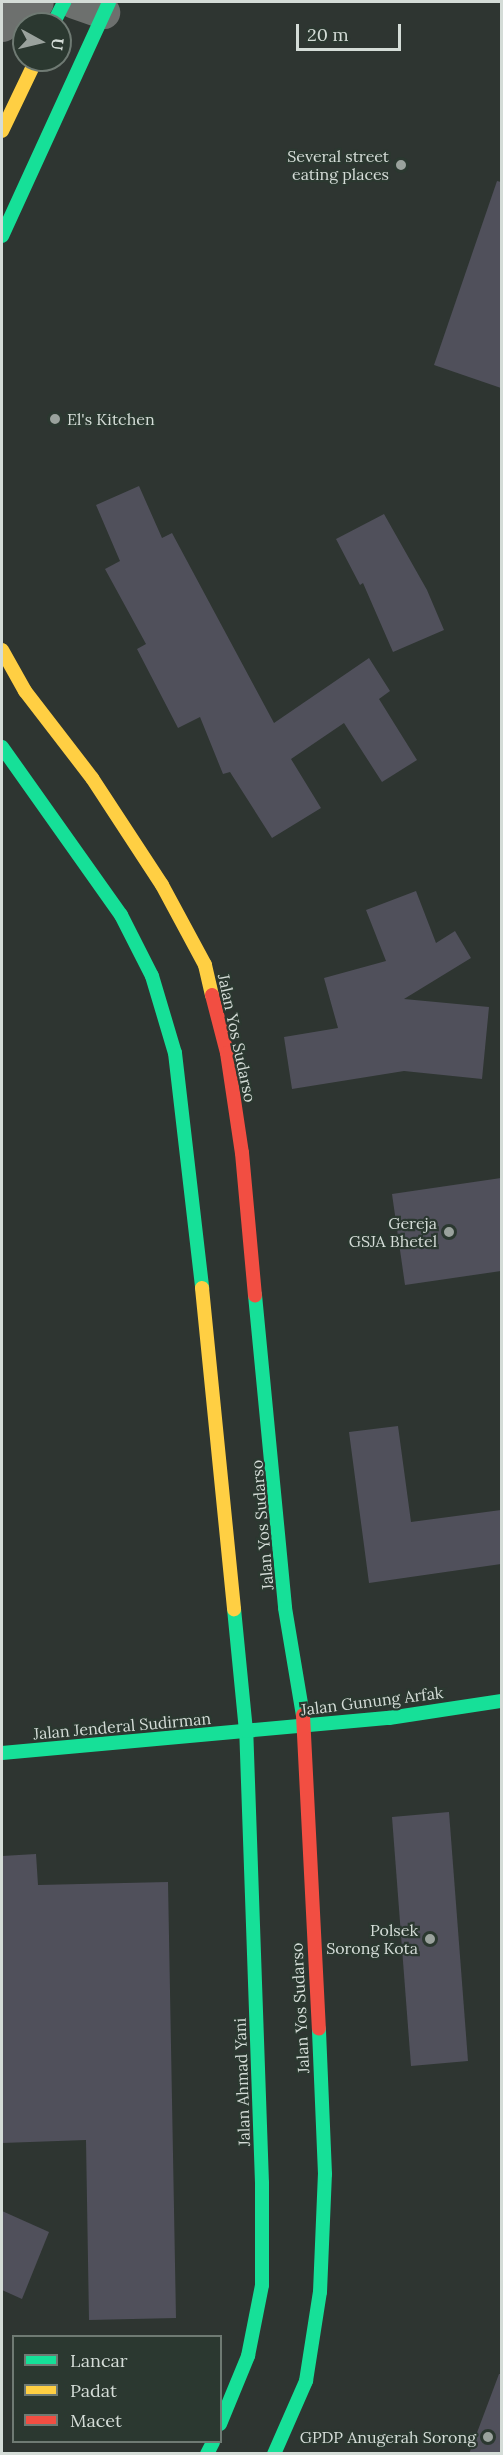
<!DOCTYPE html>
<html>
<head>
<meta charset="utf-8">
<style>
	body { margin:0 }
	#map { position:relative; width:503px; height:2455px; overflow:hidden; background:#2e3531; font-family:Lora,serif }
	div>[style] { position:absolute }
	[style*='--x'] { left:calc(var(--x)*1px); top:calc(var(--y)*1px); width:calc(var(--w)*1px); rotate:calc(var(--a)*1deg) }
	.building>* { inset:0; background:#50505b }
	.street>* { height:33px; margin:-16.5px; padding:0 16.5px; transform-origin:16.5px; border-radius:16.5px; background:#6d706e }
	.fast>* { height:14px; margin:-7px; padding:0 7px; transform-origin:7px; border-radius:7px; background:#16e098 }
	.slow>* { height:14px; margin:-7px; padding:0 7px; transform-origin:7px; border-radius:7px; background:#ffcf43 }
	.jam>* { height:14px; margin:-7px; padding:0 7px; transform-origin:7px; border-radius:7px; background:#f24e42 }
	.dots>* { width:16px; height:16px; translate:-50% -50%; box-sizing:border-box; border:3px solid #2b3830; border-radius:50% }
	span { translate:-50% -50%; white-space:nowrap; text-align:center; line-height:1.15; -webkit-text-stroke:4.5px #2b3830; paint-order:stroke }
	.poi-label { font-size:16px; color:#d4dcd7 }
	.right { translate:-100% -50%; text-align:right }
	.left { translate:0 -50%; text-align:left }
	.street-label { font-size:16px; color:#d4dcd7 }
	.frame { position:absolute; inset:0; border:3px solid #d4dcd7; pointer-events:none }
	.legend { position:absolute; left:12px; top:2335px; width:210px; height:108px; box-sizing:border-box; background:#2b3830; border:2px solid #6f7a73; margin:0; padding:8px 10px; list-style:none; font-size:18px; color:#d4dcd7 }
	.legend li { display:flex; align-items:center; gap:12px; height:30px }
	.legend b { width:30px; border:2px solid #6f7a73 }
	.north { position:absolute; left:12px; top:12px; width:60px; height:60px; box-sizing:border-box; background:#2b3830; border:2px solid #6f7a73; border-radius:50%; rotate:98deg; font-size:16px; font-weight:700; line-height:24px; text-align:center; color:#d4dcd7 }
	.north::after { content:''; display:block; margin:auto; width:21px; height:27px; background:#9aa29d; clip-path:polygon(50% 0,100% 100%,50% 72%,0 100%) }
	.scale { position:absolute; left:296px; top:24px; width:105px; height:27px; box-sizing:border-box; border:3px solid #d4dcd7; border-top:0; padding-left:8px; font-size:18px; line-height:21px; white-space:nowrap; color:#d4dcd7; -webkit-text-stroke:4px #2b3830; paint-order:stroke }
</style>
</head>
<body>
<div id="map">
	<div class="building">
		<div style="clip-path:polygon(497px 181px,501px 182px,501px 388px,434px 365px)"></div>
		<div style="clip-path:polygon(139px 486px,162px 538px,172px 533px,274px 723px,369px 658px,390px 691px,379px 699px,417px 760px,382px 782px,344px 723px,291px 759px,321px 808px,272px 838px,230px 772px,223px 774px,200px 717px,178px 728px,137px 649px,146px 644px,105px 569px,120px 561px,96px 505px)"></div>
		<div style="clip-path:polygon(384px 514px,427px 590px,444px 630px,393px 652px,363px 583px,360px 585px,336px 539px)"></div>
		<div style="clip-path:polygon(416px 891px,436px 943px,455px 931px,471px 958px,404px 999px,489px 1007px,482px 1079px,404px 1071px,292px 1089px,284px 1037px,338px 1028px,324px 978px,386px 961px,366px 910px)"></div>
		<div style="clip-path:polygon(501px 1178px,501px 1271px,405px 1285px,392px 1194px)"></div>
		<div style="clip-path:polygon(398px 1426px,411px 1522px,501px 1510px,501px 1564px,369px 1583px,349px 1432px)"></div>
		<div style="clip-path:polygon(449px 1812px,468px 2061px,411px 2066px,392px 1817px)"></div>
		<div style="clip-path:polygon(36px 1854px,38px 1885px,168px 1882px,176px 2318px,89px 2320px,86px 2140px,2px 2143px,2px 1856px)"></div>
		<div style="clip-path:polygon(2px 2211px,49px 2232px,22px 2299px,2px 2290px)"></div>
		<div style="clip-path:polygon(499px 2374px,501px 2374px,501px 2454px,469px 2454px)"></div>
	</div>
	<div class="street">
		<div style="--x:74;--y:2;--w:31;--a:19"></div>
		<div style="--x:2;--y:25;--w:24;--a:-42"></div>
		<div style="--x:20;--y:9;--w:18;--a:-22"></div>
	</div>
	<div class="fast">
		<div style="--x:53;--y:24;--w:25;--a:-63"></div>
		<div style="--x:2;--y:236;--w:257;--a:-65.4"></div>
		<div style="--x:2;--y:747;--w:206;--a:54.7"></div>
		<div style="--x:121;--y:915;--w:68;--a:63.1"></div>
		<div style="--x:152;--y:976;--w:80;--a:73.4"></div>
		<div style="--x:175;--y:1053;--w:237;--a:83.4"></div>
		<div style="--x:255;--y:1295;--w:314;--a:84.5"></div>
		<div style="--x:285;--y:1608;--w:109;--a:80.5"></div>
		<div style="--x:2;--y:1753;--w:389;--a:-5.2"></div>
		<div style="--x:389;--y:1718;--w:114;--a:-8.6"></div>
		<div style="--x:220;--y:2424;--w:74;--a:-67.6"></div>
		<div style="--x:248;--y:2356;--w:72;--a:-78.8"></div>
		<div style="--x:262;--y:2285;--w:102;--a:-90"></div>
		<div style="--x:262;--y:2183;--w:452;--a:-92"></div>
		<div style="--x:246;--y:1731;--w:123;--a:-95.6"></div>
		<div style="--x:207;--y:2454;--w:13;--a:-63"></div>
		<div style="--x:274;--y:2454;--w:80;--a:-66.3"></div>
		<div style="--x:306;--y:2381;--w:90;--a:-81.1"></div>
		<div style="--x:320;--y:2292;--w:118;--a:-87.6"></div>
		<div style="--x:325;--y:2174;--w:145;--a:-92.4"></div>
	</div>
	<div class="slow">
		<div style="--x:2;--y:131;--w:79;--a:-64.4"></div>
		<div style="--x:2;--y:650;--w:47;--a:60.7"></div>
		<div style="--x:25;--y:691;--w:110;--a:52.4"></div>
		<div style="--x:92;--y:778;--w:128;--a:56.8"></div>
		<div style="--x:162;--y:885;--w:91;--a:61.7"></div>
		<div style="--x:205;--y:965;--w:31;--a:77"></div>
		<div style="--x:202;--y:1288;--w:323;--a:84.3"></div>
	</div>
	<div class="jam">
		<div style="--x:212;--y:995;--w:60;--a:75.5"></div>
		<div style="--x:227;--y:1053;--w:101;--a:81.5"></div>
		<div style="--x:242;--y:1153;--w:143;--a:84.8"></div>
		<div style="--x:303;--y:1715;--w:314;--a:87.1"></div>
	</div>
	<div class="dots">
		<div style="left:401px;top:165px;background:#9aa29d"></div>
		<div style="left:55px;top:419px;background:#9aa29d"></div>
		<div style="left:449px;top:1232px;background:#9aa29d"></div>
		<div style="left:430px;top:1939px;background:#9aa29d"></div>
		<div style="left:488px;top:2437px;background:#9aa29d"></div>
	</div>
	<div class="poi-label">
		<span class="right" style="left:389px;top:165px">Several street<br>eating places</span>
		<span class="left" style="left:67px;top:419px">El's Kitchen</span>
		<span class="right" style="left:437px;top:1232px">Gereja<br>GSJA Bhetel</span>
		<span class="right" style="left:418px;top:1939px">Polsek<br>Sorong Kota</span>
		<span class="right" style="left:476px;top:2437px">GPDP Anugerah Sorong</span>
	</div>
	<div class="street-label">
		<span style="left:237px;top:1038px;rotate:78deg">Jalan Yos Sudarso</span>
		<span style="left:262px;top:1525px;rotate:-95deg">Jalan Yos Sudarso</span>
		<span style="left:372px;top:1701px;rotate:-7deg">Jalan Gunung Arfak</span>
		<span style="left:122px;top:1726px;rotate:-5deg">Jalan Jenderal Sudirman</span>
		<span style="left:300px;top:2008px;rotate:-93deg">Jalan Yos Sudarso</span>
		<span style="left:242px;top:2082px;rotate:-92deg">Jalan Ahmad Yani</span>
	</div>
	<div class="frame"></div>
	<ul class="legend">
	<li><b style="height:8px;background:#16e098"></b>Lancar</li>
	<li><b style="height:8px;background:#ffcf43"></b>Padat</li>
	<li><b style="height:8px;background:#f24e42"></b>Macet</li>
	</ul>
	<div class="north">U</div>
	<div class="scale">20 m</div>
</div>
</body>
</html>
